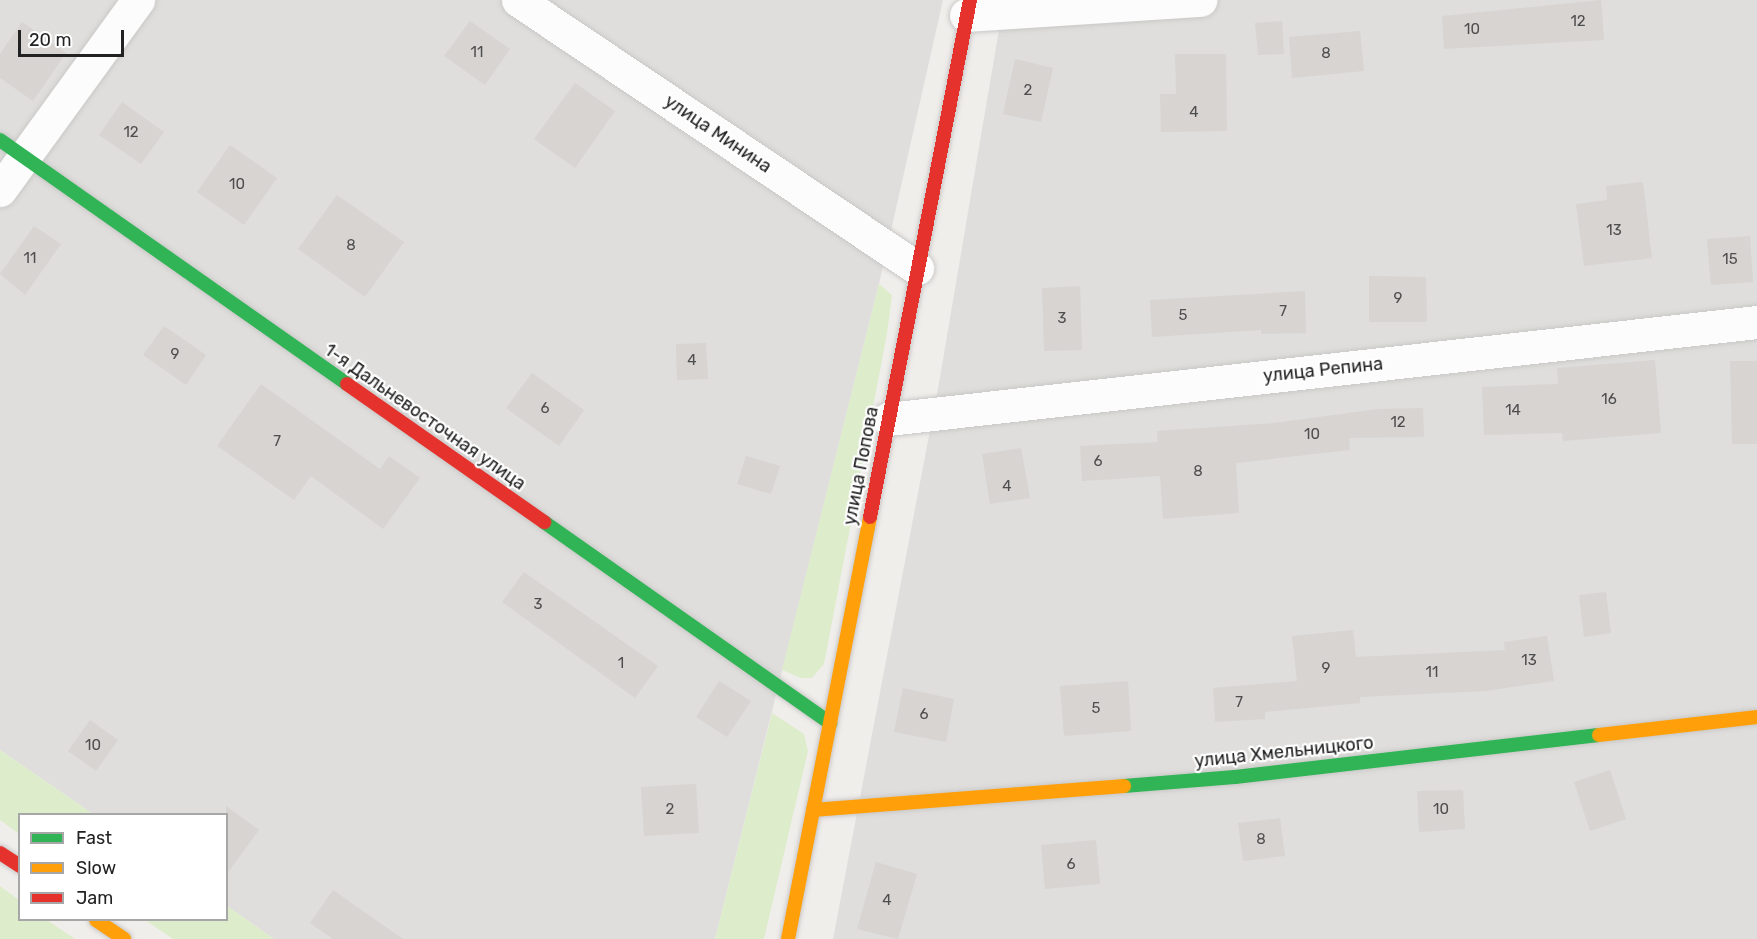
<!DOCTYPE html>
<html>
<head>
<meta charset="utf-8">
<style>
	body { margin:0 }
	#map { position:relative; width:1757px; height:939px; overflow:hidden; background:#f0eeeb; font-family:Rubik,sans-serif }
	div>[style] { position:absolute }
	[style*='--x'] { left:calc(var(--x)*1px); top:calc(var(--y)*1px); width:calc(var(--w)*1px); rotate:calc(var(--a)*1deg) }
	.residential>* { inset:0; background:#dfdedc }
	.grass>* { inset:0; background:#ddeccb }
	.building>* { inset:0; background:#d7d4d2 }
	.roads { filter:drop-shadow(0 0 2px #c9c8c7) drop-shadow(0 0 2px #c9c8c7) }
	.street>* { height:33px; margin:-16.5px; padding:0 16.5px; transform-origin:16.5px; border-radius:16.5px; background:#fdfcfc }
	.fast>* { height:14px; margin:-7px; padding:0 7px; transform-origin:7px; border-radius:7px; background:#30b455 }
	.slow>* { height:14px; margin:-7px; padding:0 7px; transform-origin:7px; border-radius:7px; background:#ff9f0a }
	.jam>* { height:14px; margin:-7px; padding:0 7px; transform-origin:7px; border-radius:7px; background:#e5322d }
	span { translate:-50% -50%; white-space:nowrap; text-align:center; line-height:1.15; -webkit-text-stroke:4.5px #fff; paint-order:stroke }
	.number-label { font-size:15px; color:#4f4e4e }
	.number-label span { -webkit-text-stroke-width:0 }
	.street-label { font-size:18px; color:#222 }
	.legend { position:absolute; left:18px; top:813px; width:210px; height:108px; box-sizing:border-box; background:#fff; border:2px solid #a7a7a7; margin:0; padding:8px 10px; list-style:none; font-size:18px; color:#222 }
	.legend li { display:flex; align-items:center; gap:12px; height:30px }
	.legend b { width:30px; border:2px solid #a7a7a7 }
	.scale { position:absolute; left:18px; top:30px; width:106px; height:27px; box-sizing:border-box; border:3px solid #222; border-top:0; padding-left:8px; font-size:18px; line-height:21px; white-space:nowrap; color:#222; -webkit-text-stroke:4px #fff; paint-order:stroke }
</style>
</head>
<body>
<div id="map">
	<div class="residential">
		<div style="clip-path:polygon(0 0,943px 0,879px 284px,715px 939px,274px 939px,227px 906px,226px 814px,93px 814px,0 750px)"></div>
		<div style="clip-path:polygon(1004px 0,1757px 0,1757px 939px,833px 939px,939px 383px)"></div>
	</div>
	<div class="grass">
		<div style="clip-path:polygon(879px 284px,892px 295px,887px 334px,824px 664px,812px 678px,801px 678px,782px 670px)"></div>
		<div style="clip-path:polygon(772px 713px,804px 734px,808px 751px,764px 939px,715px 939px)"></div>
		<div style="clip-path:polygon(0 750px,93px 814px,20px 814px,19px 834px,0 820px)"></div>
		<div style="clip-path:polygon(0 886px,19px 900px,20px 920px,47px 920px,75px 939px,0 939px)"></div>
		<div style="clip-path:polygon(227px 906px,274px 939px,173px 939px,145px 920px,226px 920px)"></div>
	</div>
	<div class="building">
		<div style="clip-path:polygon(1601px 0,1604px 40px,1444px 49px,1442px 16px)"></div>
		<div style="clip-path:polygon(470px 21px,510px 49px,485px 85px,444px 56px)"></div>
		<div style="clip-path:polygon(1282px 21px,1284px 54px,1258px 55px,1255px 23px)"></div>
		<div style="clip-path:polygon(22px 22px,66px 53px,33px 101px,0 78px,0 54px)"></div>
		<div style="clip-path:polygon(1360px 31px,1364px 71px,1292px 78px,1289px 37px)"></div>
		<div style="clip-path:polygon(1175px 54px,1226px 54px,1227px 131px,1161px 132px,1160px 94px,1176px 94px)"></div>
		<div style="clip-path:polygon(1015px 59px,1053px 68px,1041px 122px,1003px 114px)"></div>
		<div style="clip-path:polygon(575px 83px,615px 111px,575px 168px,534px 139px)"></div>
		<div style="clip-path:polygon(122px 102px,164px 132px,141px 164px,99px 135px)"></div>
		<div style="clip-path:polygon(230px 145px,277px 178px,244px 225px,197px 192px)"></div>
		<div style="clip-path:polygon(1643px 182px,1652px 258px,1584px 266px,1576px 204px,1607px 200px,1606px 186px)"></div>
		<div style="clip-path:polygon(337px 195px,404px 242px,365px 297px,298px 249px)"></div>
		<div style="clip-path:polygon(34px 226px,61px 244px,25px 295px,0 274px)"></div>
		<div style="clip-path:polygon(1750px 236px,1753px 282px,1711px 285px,1707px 239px)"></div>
		<div style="clip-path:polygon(1369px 276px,1426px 277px,1427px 322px,1369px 322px)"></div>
		<div style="clip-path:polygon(1080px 286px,1082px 350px,1044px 351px,1042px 288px)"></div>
		<div style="clip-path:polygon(1305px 291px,1306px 333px,1261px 334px,1261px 330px,1152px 337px,1150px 300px)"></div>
		<div style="clip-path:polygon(164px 326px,206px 355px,186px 385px,143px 355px)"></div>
		<div style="clip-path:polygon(706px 343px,708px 379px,677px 380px,676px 344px)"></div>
		<div style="clip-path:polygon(1655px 360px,1661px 433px,1563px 441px,1562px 433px,1484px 435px,1482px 387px,1558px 384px,1557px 368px)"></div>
		<div style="clip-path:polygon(1730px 361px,1757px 361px,1757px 444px,1732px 444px)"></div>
		<div style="clip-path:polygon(532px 373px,584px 410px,559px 446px,506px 408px)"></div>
		<div style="clip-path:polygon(261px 384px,380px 469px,389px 456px,420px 478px,383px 529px,311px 476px,294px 500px,217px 446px)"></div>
		<div style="clip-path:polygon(1423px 408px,1424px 437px,1349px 438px,1350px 450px,1236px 463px,1239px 513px,1163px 519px,1160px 476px,1082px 481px,1080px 446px,1158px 442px,1157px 431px,1274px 423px,1378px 409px)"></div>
		<div style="clip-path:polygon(1021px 448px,1030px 498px,990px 504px,982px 454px)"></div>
		<div style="clip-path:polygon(746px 456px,780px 466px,771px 494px,737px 484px)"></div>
		<div style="clip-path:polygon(524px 572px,658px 666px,635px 698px,502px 602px)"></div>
		<div style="clip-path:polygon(1606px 592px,1611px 633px,1584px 637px,1579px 595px)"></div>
		<div style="clip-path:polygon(1353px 630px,1356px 657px,1505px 650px,1504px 642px,1547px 636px,1554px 681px,1485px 691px,1360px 697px,1360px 703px,1265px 712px,1265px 719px,1215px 722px,1213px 688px,1297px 681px,1292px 636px)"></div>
		<div style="clip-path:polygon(719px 681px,751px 701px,727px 737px,696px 717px)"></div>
		<div style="clip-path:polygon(1128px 681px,1131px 731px,1064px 736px,1060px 686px)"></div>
		<div style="clip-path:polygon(903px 688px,954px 699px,946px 742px,894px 732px)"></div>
		<div style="clip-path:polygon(90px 720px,118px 740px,96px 771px,68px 751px)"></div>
		<div style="clip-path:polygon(1610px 770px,1626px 819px,1590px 831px,1574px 782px)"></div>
		<div style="clip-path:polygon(696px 784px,699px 833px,644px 836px,641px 787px)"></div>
		<div style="clip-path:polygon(1463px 790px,1465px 829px,1419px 832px,1417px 791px)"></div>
		<div style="clip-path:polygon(226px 806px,259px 830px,226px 875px)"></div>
		<div style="clip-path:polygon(1280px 818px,1285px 856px,1243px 861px,1238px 823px)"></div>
		<div style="clip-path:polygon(1096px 840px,1100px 884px,1045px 889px,1041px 845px)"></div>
		<div style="clip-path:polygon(876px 862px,917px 874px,898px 939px,857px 929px)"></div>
		<div style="clip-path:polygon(333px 890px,403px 939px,333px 939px,310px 923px)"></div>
	</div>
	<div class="roads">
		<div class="street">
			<div style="--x:518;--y:0;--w:481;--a:33.9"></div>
			<div style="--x:966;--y:15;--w:235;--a:-3.7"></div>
			<div style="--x:0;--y:190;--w:235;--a:-54"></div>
			<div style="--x:888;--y:419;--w:874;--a:-6.37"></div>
		</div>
		<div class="fast">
			<div style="--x:0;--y:140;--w:424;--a:35.1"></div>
			<div style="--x:544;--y:522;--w:350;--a:35.1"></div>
			<div style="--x:1124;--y:786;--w:111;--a:-4.6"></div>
			<div style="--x:1235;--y:777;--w:366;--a:-6.6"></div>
		</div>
		<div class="slow">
			<div style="--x:1599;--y:735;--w:159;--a:-6.5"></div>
			<div style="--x:813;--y:810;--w:312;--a:-4.4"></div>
			<div style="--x:96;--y:920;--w:34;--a:34"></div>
			<div style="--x:788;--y:939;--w:430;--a:-79"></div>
		</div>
		<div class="jam">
			<div style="--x:347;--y:384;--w:241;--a:35"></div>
			<div style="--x:870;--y:517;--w:527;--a:-79.05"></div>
			<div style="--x:0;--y:853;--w:24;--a:33"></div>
		</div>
	</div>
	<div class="number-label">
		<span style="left:1578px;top:22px">12</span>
		<span style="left:1472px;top:30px">10</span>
		<span style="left:477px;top:53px">11</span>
		<span style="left:1326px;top:54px">8</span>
		<span style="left:1028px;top:91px">2</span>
		<span style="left:1194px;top:113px">4</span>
		<span style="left:131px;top:133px">12</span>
		<span style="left:237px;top:185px">10</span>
		<span style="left:1614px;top:231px">13</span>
		<span style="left:351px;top:246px">8</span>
		<span style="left:30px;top:259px">11</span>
		<span style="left:1730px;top:260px">15</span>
		<span style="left:1398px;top:299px">9</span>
		<span style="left:1283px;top:312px">7</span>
		<span style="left:1183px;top:316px">5</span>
		<span style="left:1062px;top:319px">3</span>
		<span style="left:175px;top:355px">9</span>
		<span style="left:692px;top:361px">4</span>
		<span style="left:1609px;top:400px">16</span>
		<span style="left:545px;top:409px">6</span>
		<span style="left:1513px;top:411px">14</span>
		<span style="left:1398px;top:423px">12</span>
		<span style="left:1312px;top:435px">10</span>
		<span style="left:277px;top:442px">7</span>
		<span style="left:1098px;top:462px">6</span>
		<span style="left:1198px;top:472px">8</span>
		<span style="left:1007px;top:487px">4</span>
		<span style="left:538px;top:605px">3</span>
		<span style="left:1529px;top:661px">13</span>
		<span style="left:621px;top:664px">1</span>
		<span style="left:1326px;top:669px">9</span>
		<span style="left:1432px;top:673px">11</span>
		<span style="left:1239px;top:703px">7</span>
		<span style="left:1096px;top:709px">5</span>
		<span style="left:924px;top:715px">6</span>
		<span style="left:93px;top:746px">10</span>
		<span style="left:670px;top:810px">2</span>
		<span style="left:1441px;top:810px">10</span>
		<span style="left:1261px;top:840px">8</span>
		<span style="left:1071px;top:865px">6</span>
		<span style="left:887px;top:901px">4</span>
	</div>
	<div class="street-label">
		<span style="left:718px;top:134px;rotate:34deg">улица Минина</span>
		<span style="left:1323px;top:370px;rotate:-6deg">улица Репина</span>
		<span style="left:425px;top:417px;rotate:35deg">1-я Дальневосточная улица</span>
		<span style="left:861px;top:466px;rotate:-79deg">улица Попова</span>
		<span style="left:1284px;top:752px;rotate:-6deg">улица Хмельницкого</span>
	</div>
	<ul class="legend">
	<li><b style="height:8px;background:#30b455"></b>Fast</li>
	<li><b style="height:8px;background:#ff9f0a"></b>Slow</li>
	<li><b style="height:8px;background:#e5322d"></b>Jam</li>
	</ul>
	<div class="scale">20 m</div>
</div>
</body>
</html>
